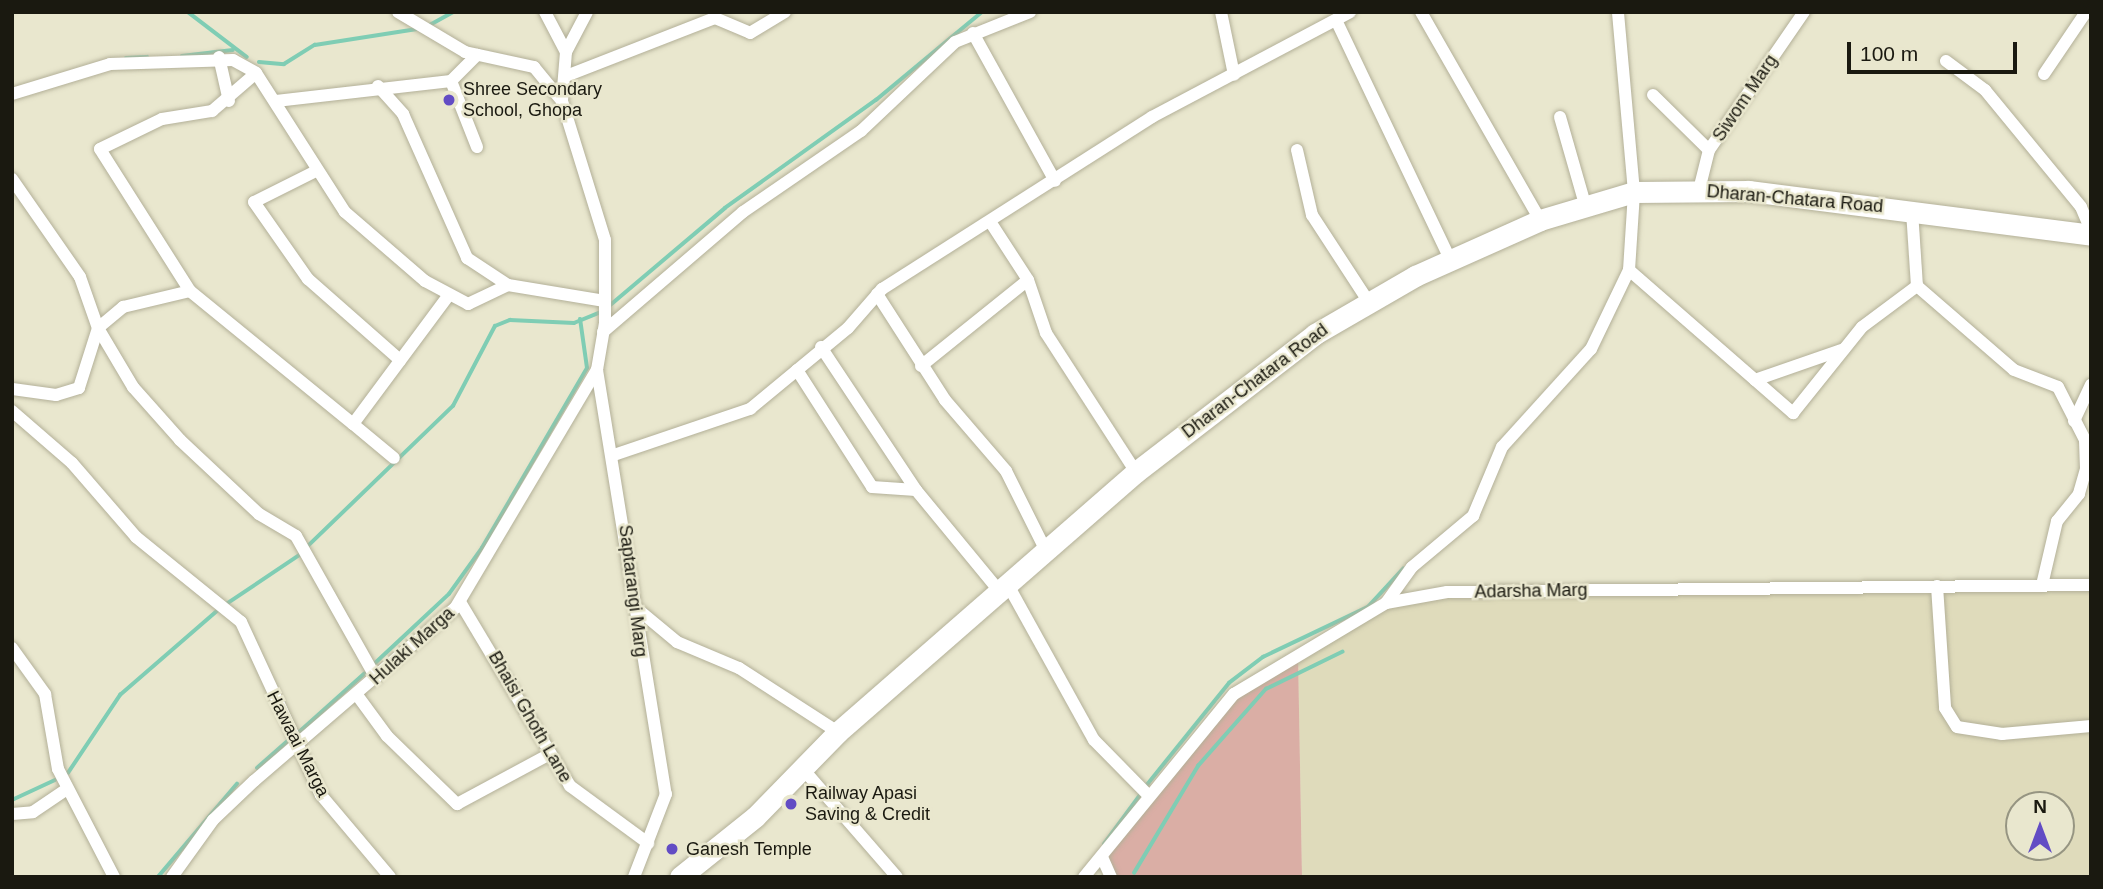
<!DOCTYPE html>
<html>
<head>
<meta charset="utf-8">
<style>
	body { margin:0 }
	#map { position:relative; width:2103px; height:889px; overflow:hidden; background:#e9e7ce; font-family:Arial,sans-serif }
	div>[style] { position:absolute }
	[style*='--x'] { left:calc(var(--x)*1px); top:calc(var(--y)*1px); width:calc(var(--w)*1px); rotate:calc(var(--a)*1deg) }
	.built>* { inset:0; background:#dfdbbb }
	.green>* { inset:0; background:#daaea5 }
	.stream>* { height:3.5px; margin:-1.75px; padding:0 1.75px; transform-origin:1.75px; border-radius:1.75px; background:#7fcdb4 }
	.roads { filter:drop-shadow(0 0 2px #b3b098) drop-shadow(0 0 2px #b3b098) }
	.street>* { height:12px; margin:-6px; padding:0 6px; transform-origin:6px; border-radius:6px; background:#fff }
	.primary>* { height:21px; margin:-10.5px; padding:0 10.5px; transform-origin:10.5px; border-radius:10.5px; background:#fff }
	.dots>* { width:19px; height:19px; translate:-50% -50%; box-sizing:border-box; border:4px solid #e9e7ce; border-radius:50% }
	span { translate:-50% -50%; white-space:nowrap; text-align:center; line-height:1.15; -webkit-text-stroke:5px #e9e7ce; paint-order:stroke }
	.poi-label { font-size:18px; color:#1a1910 }
	.left { translate:0 -50%; text-align:left }
	.street-label { font-size:18px; color:#1a1910 }
	.frame { position:absolute; inset:0; border:14px solid #1a1910; pointer-events:none }
	.north { position:absolute; left:2005px; top:791px; width:70px; height:70px; box-sizing:border-box; background:#e9e7ce; border:2px solid #969582; border-radius:50%; rotate:0deg; font-size:19px; font-weight:700; line-height:28px; text-align:center; color:#1a1910 }
	.north::after { content:''; display:block; margin:auto; width:24px; height:32px; background:#624cc4; clip-path:polygon(50% 0,100% 100%,50% 72%,0 100%) }
	.scale { position:absolute; left:1847px; top:42px; width:170px; height:32px; box-sizing:border-box; border:4px solid #1a1910; border-top:0; padding-left:9px; font-size:21px; line-height:24px; white-space:nowrap; color:#1a1910; -webkit-text-stroke:5px #e9e7ce; paint-order:stroke }
</style>
</head>
<body>
<div id="map">
	<div class="built">
		<div style="clip-path:polygon(evenodd,2091px 585px,2091px 877px,1302px 877px,1298px 653px,1386px 603px,1419px 595px,2091px 585px,2019px 805px,2061px 805px,2061px 847px,2019px 847px,2019px 805px)"></div>
	</div>
	<div class="green">
		<div style="clip-path:polygon(1298px 653px,1302px 877px,1111px 877px,1102px 857px,1215px 714px)"></div>
	</div>
	<div class="stream">
		<div style="--x:57;--y:12;--w:3;--a:0"></div>
		<div style="--x:188;--y:12;--w:74;--a:37.3"></div>
		<div style="--x:428;--y:26;--w:29;--a:-29"></div>
		<div style="--x:182;--y:56;--w:51;--a:-6.7"></div>
		<div style="--x:126;--y:58;--w:21;--a:-3"></div>
		<div style="--x:259;--y:62;--w:25;--a:5"></div>
		<div style="--x:284;--y:64;--w:36;--a:-32"></div>
		<div style="--x:315;--y:45;--w:103;--a:-8.9"></div>
		<div style="--x:608;--y:307;--w:153;--a:-40.2"></div>
		<div style="--x:725;--y:208;--w:186;--a:-35.6"></div>
		<div style="--x:876;--y:100;--w:138;--a:-39.7"></div>
		<div style="--x:309;--y:545;--w:200;--a:-44"></div>
		<div style="--x:453;--y:406;--w:90;--a:-62.3"></div>
		<div style="--x:495;--y:326;--w:16;--a:-22"></div>
		<div style="--x:510;--y:320;--w:64;--a:2.7"></div>
		<div style="--x:574;--y:323;--w:29;--a:-22"></div>
		<div style="--x:225;--y:605;--w:92;--a:-33.9"></div>
		<div style="--x:372;--y:666;--w:105;--a:-43.1"></div>
		<div style="--x:449;--y:594;--w:57;--a:-54.3"></div>
		<div style="--x:482;--y:548;--w:208;--a:-59.7"></div>
		<div style="--x:587;--y:368;--w:49;--a:-98.1"></div>
		<div style="--x:298;--y:733;--w:89;--a:-41.8"></div>
		<div style="--x:257;--y:768;--w:44;--a:-41.3"></div>
		<div style="--x:68;--y:773;--w:94;--a:-56.3"></div>
		<div style="--x:120;--y:695;--w:130;--a:-40.9"></div>
		<div style="--x:1146;--y:786;--w:132;--a:-51.1"></div>
		<div style="--x:1229;--y:683;--w:43;--a:-37.4"></div>
		<div style="--x:1263;--y:657;--w:116;--a:-25.5"></div>
		<div style="--x:1368;--y:607;--w:52;--a:-47.4"></div>
		<div style="--x:12;--y:800;--w:47;--a:-24.9"></div>
		<div style="--x:1104;--y:844;--w:61;--a:-53.7"></div>
		<div style="--x:1134;--y:873;--w:125;--a:-59.1"></div>
		<div style="--x:1198;--y:766;--w:103;--a:-48.6"></div>
		<div style="--x:1266;--y:689;--w:85;--a:-26"></div>
		<div style="--x:158;--y:877;--w:122;--a:-49.7"></div>
	</div>
	<div class="roads">
		<div class="street">
			<div style="--x:398;--y:12;--w:78;--a:30.8"></div>
			<div style="--x:465;--y:52;--w:71;--a:12.3"></div>
			<div style="--x:534;--y:67;--w:44;--a:50.5"></div>
			<div style="--x:545;--y:12;--w:45;--a:62.3"></div>
			<div style="--x:566;--y:52;--w:49;--a:94.7"></div>
			<div style="--x:562;--y:101;--w:145;--a:72.8"></div>
			<div style="--x:605;--y:240;--w:83;--a:90"></div>
			<div style="--x:605;--y:323;--w:48;--a:99.7"></div>
			<div style="--x:597;--y:370;--w:430;--a:80.8"></div>
			<div style="--x:666;--y:794;--w:89;--a:111.1"></div>
			<div style="--x:1221;--y:12;--w:64;--a:78.3"></div>
			<div style="--x:1421;--y:12;--w:240;--a:60.2"></div>
			<div style="--x:1336;--y:20;--w:267;--a:64.5"></div>
			<div style="--x:973;--y:33;--w:169;--a:61"></div>
			<div style="--x:566;--y:52;--w:45;--a:-62.3"></div>
			<div style="--x:219;--y:57;--w:45;--a:77.2"></div>
			<div style="--x:1946;--y:61;--w:49;--a:36.6"></div>
			<div style="--x:1985;--y:90;--w:151;--a:50.6"></div>
			<div style="--x:2081;--y:207;--w:25;--a:67"></div>
			<div style="--x:2044;--y:74;--w:75;--a:-55.9"></div>
			<div style="--x:566;--y:76;--w:160;--a:-21.3"></div>
			<div style="--x:715;--y:18;--w:38;--a:23"></div>
			<div style="--x:750;--y:33;--w:41;--a:-31"></div>
			<div style="--x:451;--y:81;--w:37;--a:-45"></div>
			<div style="--x:378;--y:86;--w:38;--a:48"></div>
			<div style="--x:403;--y:114;--w:158;--a:66"></div>
			<div style="--x:467;--y:258;--w:49;--a:33.4"></div>
			<div style="--x:12;--y:94;--w:102;--a:-17"></div>
			<div style="--x:110;--y:64;--w:123;--a:-1.9"></div>
			<div style="--x:233;--y:60;--w:26;--a:29"></div>
			<div style="--x:256;--y:73;--w:165;--a:57.4"></div>
			<div style="--x:345;--y:212;--w:106;--a:40.8"></div>
			<div style="--x:425;--y:281;--w:49;--a:28.1"></div>
			<div style="--x:468;--y:304;--w:44;--a:-25.4"></div>
			<div style="--x:508;--y:285;--w:98;--a:9.4"></div>
			<div style="--x:1653;--y:95;--w:78;--a:44.5"></div>
			<div style="--x:276;--y:101;--w:176;--a:-6.5"></div>
			<div style="--x:451;--y:81;--w:71;--a:68.5"></div>
			<div style="--x:1560;--y:117;--w:91;--a:74"></div>
			<div style="--x:1297;--y:150;--w:67;--a:77"></div>
			<div style="--x:1312;--y:215;--w:103;--a:56.9"></div>
			<div style="--x:314;--y:172;--w:67;--a:153.4"></div>
			<div style="--x:254;--y:202;--w:94;--a:55"></div>
			<div style="--x:308;--y:279;--w:123;--a:41.4"></div>
			<div style="--x:12;--y:179;--w:119;--a:55.2"></div>
			<div style="--x:80;--y:277;--w:54;--a:70.6"></div>
			<div style="--x:98;--y:328;--w:63;--a:107.6"></div>
			<div style="--x:79;--y:388;--w:24;--a:163"></div>
			<div style="--x:56;--y:395;--w:44;--a:-172.2"></div>
			<div style="--x:1699;--y:190;--w:41;--a:-76"></div>
			<div style="--x:1709;--y:150;--w:168;--a:-55.5"></div>
			<div style="--x:1912;--y:211;--w:75;--a:86.2"></div>
			<div style="--x:991;--y:223;--w:68;--a:57"></div>
			<div style="--x:1028;--y:280;--w:56;--a:71.2"></div>
			<div style="--x:1046;--y:333;--w:166;--a:57.1"></div>
			<div style="--x:1629;--y:270;--w:218;--a:41.1"></div>
			<div style="--x:1793;--y:413;--w:110;--a:-51.3"></div>
			<div style="--x:1862;--y:327;--w:69;--a:-36.7"></div>
			<div style="--x:1917;--y:286;--w:128;--a:40.9"></div>
			<div style="--x:2014;--y:370;--w:47;--a:21.1"></div>
			<div style="--x:2058;--y:387;--w:59;--a:63"></div>
			<div style="--x:2085;--y:440;--w:29;--a:88"></div>
			<div style="--x:2086;--y:469;--w:26;--a:106"></div>
			<div style="--x:2079;--y:494;--w:35;--a:129"></div>
			<div style="--x:2057;--y:521;--w:66;--a:103.2"></div>
			<div style="--x:190;--y:291;--w:168;--a:-122.4"></div>
			<div style="--x:100;--y:149;--w:69;--a:-25.8"></div>
			<div style="--x:162;--y:119;--w:51;--a:-9.1"></div>
			<div style="--x:212;--y:111;--w:58;--a:-40.8"></div>
			<div style="--x:877;--y:294;--w:126;--a:57.3"></div>
			<div style="--x:945;--y:400;--w:94;--a:49.3"></div>
			<div style="--x:1006;--y:471;--w:89;--a:63.4"></div>
			<div style="--x:98;--y:328;--w:33;--a:-40"></div>
			<div style="--x:123;--y:307;--w:69;--a:-13.4"></div>
			<div style="--x:190;--y:291;--w:210;--a:39.2"></div>
			<div style="--x:353;--y:424;--w:159;--a:-53.4"></div>
			<div style="--x:98;--y:328;--w:69;--a:59.3"></div>
			<div style="--x:133;--y:387;--w:71;--a:48.4"></div>
			<div style="--x:180;--y:440;--w:108;--a:43.1"></div>
			<div style="--x:259;--y:514;--w:43;--a:30.7"></div>
			<div style="--x:296;--y:536;--w:163;--a:60.6"></div>
			<div style="--x:603;--y:332;--w:184;--a:-40.6"></div>
			<div style="--x:743;--y:212;--w:143;--a:-34.5"></div>
			<div style="--x:861;--y:131;--w:129;--a:-43.4"></div>
			<div style="--x:955;--y:42;--w:81;--a:-21.8"></div>
			<div style="--x:821;--y:347;--w:172;--a:56.4"></div>
			<div style="--x:921;--y:366;--w:137;--a:-38.8"></div>
			<div style="--x:797;--y:370;--w:139;--a:57.3"></div>
			<div style="--x:872;--y:487;--w:44;--a:3.9"></div>
			<div style="--x:916;--y:490;--w:132;--a:50.5"></div>
			<div style="--x:1755;--y:380;--w:94;--a:-19.2"></div>
			<div style="--x:12;--y:411;--w:79;--a:40.9"></div>
			<div style="--x:72;--y:463;--w:98;--a:49.1"></div>
			<div style="--x:136;--y:537;--w:135;--a:39"></div>
			<div style="--x:241;--y:622;--w:191;--a:65.2"></div>
			<div style="--x:321;--y:795;--w:107;--a:49.9"></div>
			<div style="--x:2074;--y:421;--w:40;--a:-65"></div>
			<div style="--x:353;--y:424;--w:53;--a:39.7"></div>
			<div style="--x:614;--y:455;--w:144;--a:-18.7"></div>
			<div style="--x:750;--y:409;--w:127;--a:-39.6"></div>
			<div style="--x:848;--y:328;--w:52;--a:-48.9"></div>
			<div style="--x:882;--y:289;--w:320;--a:-32.5"></div>
			<div style="--x:1152;--y:117;--w:224;--a:-27.9"></div>
			<div style="--x:1008;--y:585;--w:177;--a:61"></div>
			<div style="--x:1094;--y:740;--w:78;--a:45.5"></div>
			<div style="--x:1937;--y:586;--w:122;--a:86.2"></div>
			<div style="--x:1945;--y:708;--w:22;--a:58"></div>
			<div style="--x:1957;--y:727;--w:46;--a:8.8"></div>
			<div style="--x:2002;--y:734;--w:89;--a:-5.1"></div>
			<div style="--x:460;--y:602;--w:214;--a:59.1"></div>
			<div style="--x:570;--y:786;--w:97;--a:36.2"></div>
			<div style="--x:1386;--y:603;--w:44;--a:-54.2"></div>
			<div style="--x:1412;--y:567;--w:80;--a:-39.9"></div>
			<div style="--x:1473;--y:516;--w:75;--a:-67.2"></div>
			<div style="--x:1502;--y:447;--w:132;--a:-47.8"></div>
			<div style="--x:1591;--y:349;--w:88;--a:-64.3"></div>
			<div style="--x:1629;--y:270;--w:78;--a:-86.3"></div>
			<div style="--x:1634;--y:192;--w:181;--a:-95.1"></div>
			<div style="--x:635;--y:607;--w:55;--a:39.8"></div>
			<div style="--x:677;--y:642;--w:67;--a:22.8"></div>
			<div style="--x:739;--y:668;--w:118;--a:32.9"></div>
			<div style="--x:12;--y:648;--w:57;--a:54.3"></div>
			<div style="--x:45;--y:694;--w:76;--a:80.2"></div>
			<div style="--x:58;--y:769;--w:122;--a:62.6"></div>
			<div style="--x:357;--y:695;--w:51;--a:53.8"></div>
			<div style="--x:387;--y:736;--w:98;--a:44.2"></div>
			<div style="--x:457;--y:804;--w:106;--a:-28.3"></div>
			<div style="--x:803;--y:769;--w:143;--a:49"></div>
			<div style="--x:12;--y:814;--w:21;--a:-5"></div>
			<div style="--x:33;--y:812;--w:41;--a:-34.1"></div>
			<div style="--x:1102;--y:857;--w:22;--a:66"></div>
			<div style="--x:172;--y:877;--w:70;--a:-54.3"></div>
			<div style="--x:213;--y:820;--w:57;--a:-43.6"></div>
			<div style="--x:254;--y:781;--w:267;--a:-40.7"></div>
			<div style="--x:456;--y:607;--w:276;--a:-59.3"></div>
			<div style="--x:1084;--y:877;--w:237;--a:-50.7"></div>
			<div style="--x:1234;--y:694;--w:177;--a:-30.9"></div>
			<div style="--x:1386;--y:603;--w:62;--a:-10.2"></div>
			<div style="--x:1447;--y:592;--w:644;--a:-0.62"></div>
		</div>
		<div class="primary">
			<div style="--x:680;--y:877;--w:96;--a:-38.7"></div>
			<div style="--x:755;--y:817;--w:119;--a:-45.7"></div>
			<div style="--x:838;--y:732;--w:395;--a:-41.1"></div>
			<div style="--x:1136;--y:472;--w:226;--a:-37.6"></div>
			<div style="--x:1315;--y:334;--w:116;--a:-30.1"></div>
			<div style="--x:1415;--y:276;--w:137;--a:-24.1"></div>
			<div style="--x:1540;--y:220;--w:98;--a:-16.6"></div>
			<div style="--x:1634;--y:192;--w:115;--a:-0.5"></div>
			<div style="--x:1749;--y:191;--w:345;--a:7.3"></div>
		</div>
	</div>
	<div class="dots">
		<div style="left:449px;top:100px;background:#624cc4"></div>
		<div style="left:791px;top:804px;background:#624cc4"></div>
		<div style="left:672px;top:849px;background:#624cc4"></div>
	</div>
	<div class="poi-label">
		<span class="left" style="left:463px;top:100px">Shree Secondary<br>School, Ghopa</span>
		<span class="left" style="left:805px;top:804px">Railway Apasi<br>Saving &amp; Credit</span>
		<span class="left" style="left:686px;top:849px">Ganesh Temple</span>
	</div>
	<div class="street-label">
		<span style="left:1745px;top:98px;rotate:-56deg">Siwom Marg</span>
		<span style="left:1795px;top:199px;rotate:5deg">Dharan-Chatara Road</span>
		<span style="left:1255px;top:381px;rotate:-37deg">Dharan-Chatara Road</span>
		<span style="left:633px;top:591px;rotate:83deg">Saptarangi Marg</span>
		<span style="left:1531px;top:591px;rotate:-1deg">Adarsha Marg</span>
		<span style="left:412px;top:646px;rotate:-42deg">Hulaki Marga</span>
		<span style="left:530px;top:717px;rotate:60deg">Bhaisi Ghoth Lane</span>
		<span style="left:298px;top:744px;rotate:63deg">Hawaai Marga</span>
	</div>
	<div class="frame"></div>
	<div class="north">N</div>
	<div class="scale">100 m</div>
</div>
</body>
</html>
